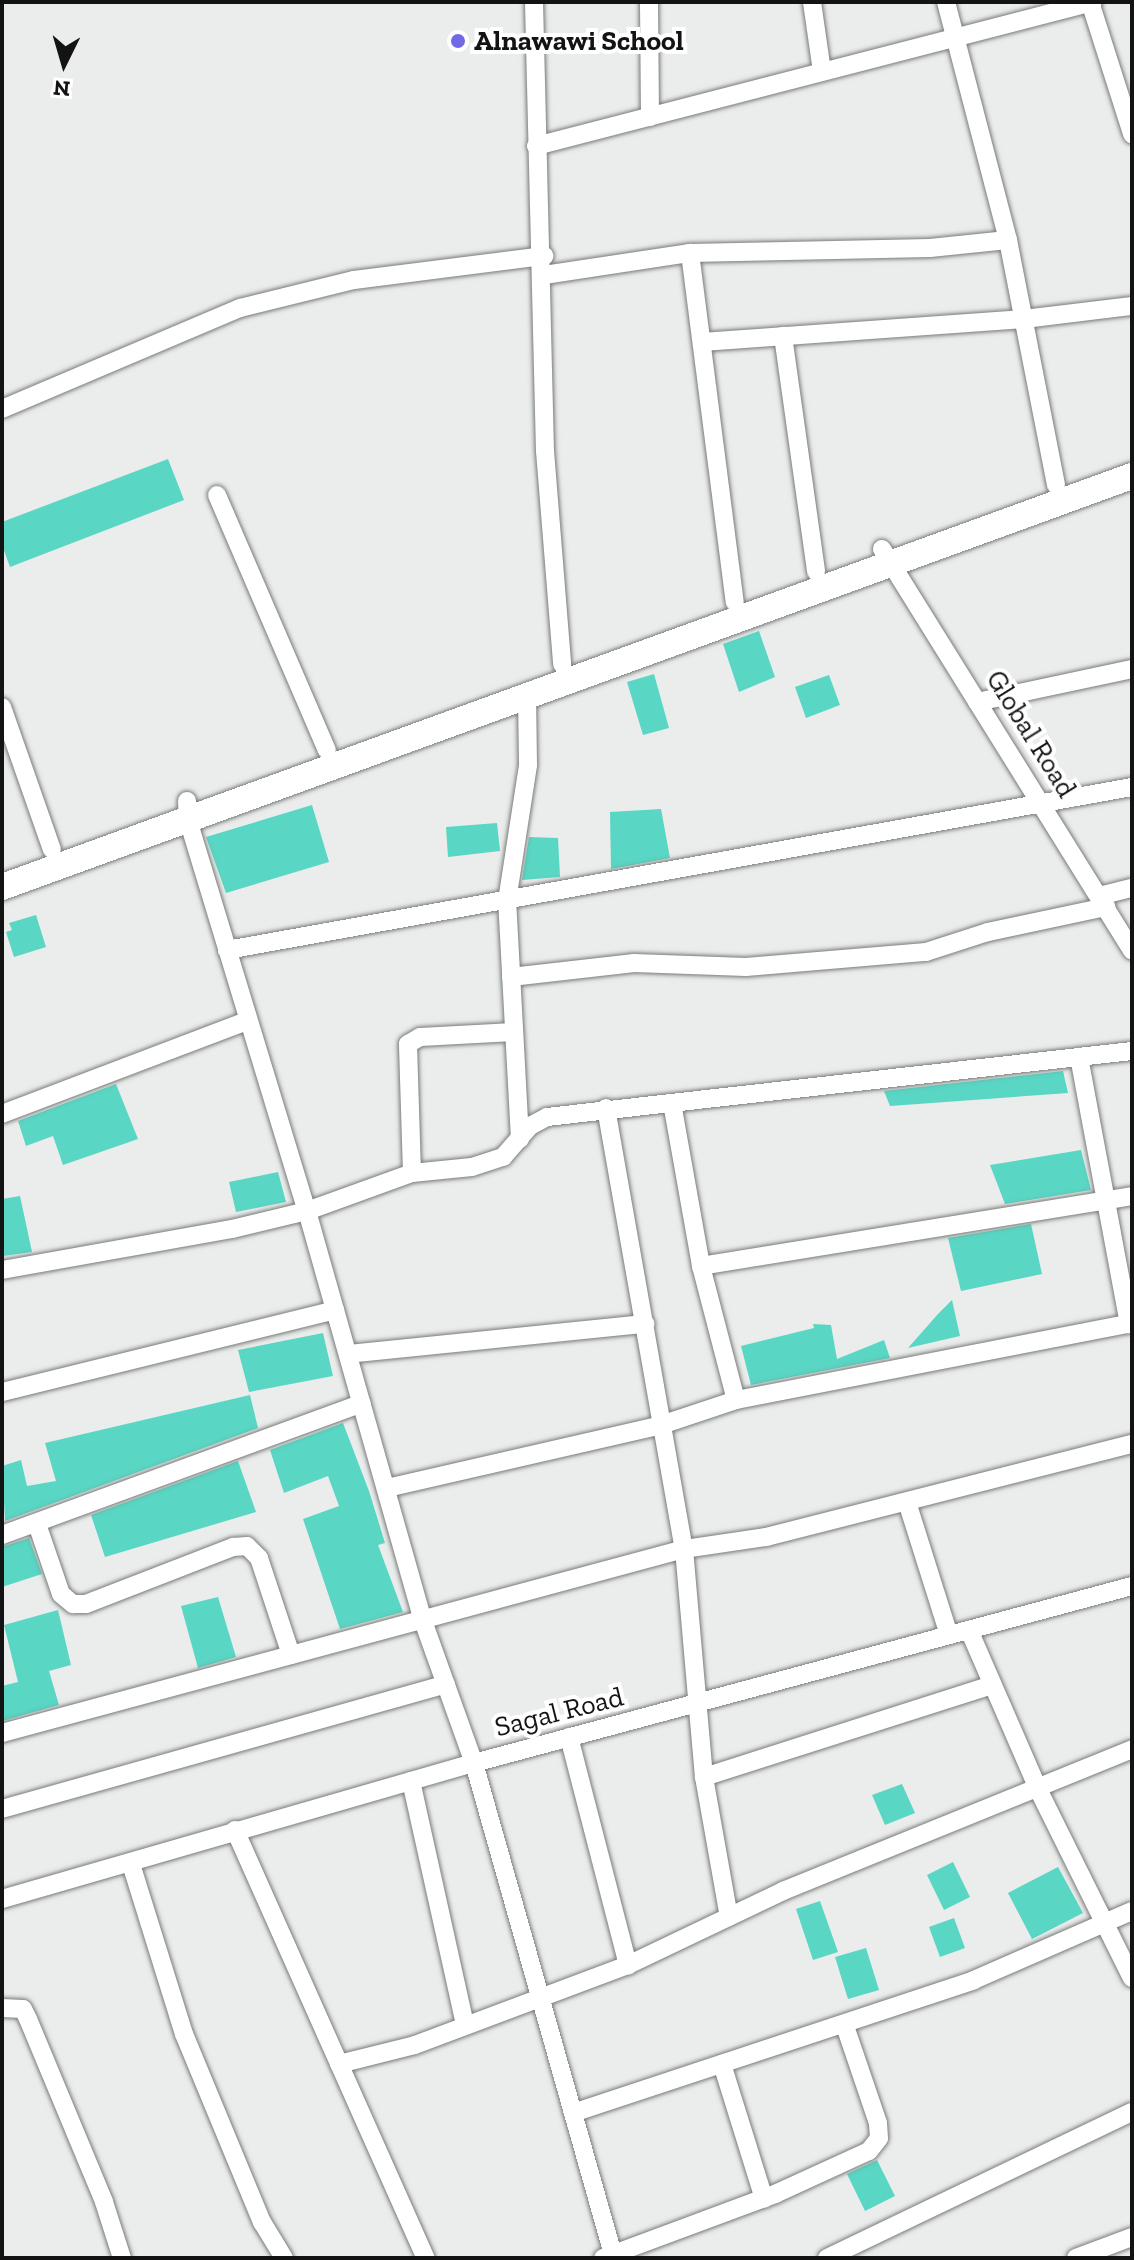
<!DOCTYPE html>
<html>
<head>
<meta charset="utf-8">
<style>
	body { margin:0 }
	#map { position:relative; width:1134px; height:2260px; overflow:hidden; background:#eaedeb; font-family:"Zilla Slab",serif }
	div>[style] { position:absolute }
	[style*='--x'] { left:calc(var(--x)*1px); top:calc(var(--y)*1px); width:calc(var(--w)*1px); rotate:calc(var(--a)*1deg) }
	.building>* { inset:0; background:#5ad6c4 }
	.roads { filter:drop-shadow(0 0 2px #787b79) drop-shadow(0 0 2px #787b79) }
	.street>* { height:18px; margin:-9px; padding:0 9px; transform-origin:9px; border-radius:9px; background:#fff }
	.secondary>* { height:26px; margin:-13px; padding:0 13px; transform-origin:13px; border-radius:13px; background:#fff }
	.dots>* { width:22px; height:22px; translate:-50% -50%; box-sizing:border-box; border:4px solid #fff; border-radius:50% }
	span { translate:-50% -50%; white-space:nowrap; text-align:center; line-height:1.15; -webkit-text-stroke:8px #fff; paint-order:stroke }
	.poi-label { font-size:28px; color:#121312; font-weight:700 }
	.left { translate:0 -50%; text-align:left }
	.street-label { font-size:28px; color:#121312 }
	.frame { position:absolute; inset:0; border:4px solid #121312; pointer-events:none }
	.north { position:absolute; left:24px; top:24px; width:80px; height:80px; -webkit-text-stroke:6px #fff; paint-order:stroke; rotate:185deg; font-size:22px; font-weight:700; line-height:32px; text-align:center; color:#121312 }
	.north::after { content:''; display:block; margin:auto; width:28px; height:36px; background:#121312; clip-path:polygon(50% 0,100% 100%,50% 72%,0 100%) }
</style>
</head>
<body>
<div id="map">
	<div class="building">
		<div style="clip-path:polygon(168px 459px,184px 500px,10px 567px,2px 545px,2px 522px)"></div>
		<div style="clip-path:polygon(759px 631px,775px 677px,739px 692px,723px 644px)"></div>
		<div style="clip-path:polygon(654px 674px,669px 728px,643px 735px,627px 682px)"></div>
		<div style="clip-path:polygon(829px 675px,840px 705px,806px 718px,795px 687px)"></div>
		<div style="clip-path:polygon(312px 805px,329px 862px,226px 893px,206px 837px)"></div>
		<div style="clip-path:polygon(661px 809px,670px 858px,611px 869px,610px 812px)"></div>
		<div style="clip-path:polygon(497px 823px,500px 851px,448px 857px,446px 827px)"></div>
		<div style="clip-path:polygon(529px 837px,558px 838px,560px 877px,522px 880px)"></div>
		<div style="clip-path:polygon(36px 915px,46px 947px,14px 957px,6px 932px,12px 930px,9px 923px)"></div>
		<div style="clip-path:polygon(1063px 1071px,1068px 1093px,890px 1106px,884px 1091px)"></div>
		<div style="clip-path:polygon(116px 1084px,138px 1139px,63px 1165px,53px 1136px,26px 1146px,18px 1121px)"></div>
		<div style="clip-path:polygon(1081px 1150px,1091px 1190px,1005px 1204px,990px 1165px)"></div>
		<div style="clip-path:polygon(278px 1172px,286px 1202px,236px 1212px,229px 1182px)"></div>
		<div style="clip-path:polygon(20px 1196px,32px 1252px,3px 1256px,2px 1199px)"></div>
		<div style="clip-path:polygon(1031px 1224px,1042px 1274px,961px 1291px,948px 1238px)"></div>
		<div style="clip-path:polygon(952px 1300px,960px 1336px,908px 1348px,938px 1314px)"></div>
		<div style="clip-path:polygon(813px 1324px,831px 1325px,837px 1359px,884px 1340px,890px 1358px,751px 1385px,741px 1346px,814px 1328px)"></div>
		<div style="clip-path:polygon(323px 1333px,333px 1376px,249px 1392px,238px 1350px)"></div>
		<div style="clip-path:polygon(250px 1395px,258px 1428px,5px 1521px,2px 1466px,21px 1460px,27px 1486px,56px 1481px,45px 1443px)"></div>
		<div style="clip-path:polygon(343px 1423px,369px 1491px,385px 1543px,378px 1545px,403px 1612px,340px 1629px,303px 1519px,339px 1506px,328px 1476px,284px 1493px,270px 1450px)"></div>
		<div style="clip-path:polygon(238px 1461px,256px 1512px,105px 1557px,91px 1515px)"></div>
		<div style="clip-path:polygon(29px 1538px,42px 1574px,2px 1587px,2px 1547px)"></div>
		<div style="clip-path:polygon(218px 1597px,236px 1657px,198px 1668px,181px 1606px)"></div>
		<div style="clip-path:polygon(58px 1610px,71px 1665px,49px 1671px,59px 1705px,2px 1721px,2px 1686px,18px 1682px,4px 1625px)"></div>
		<div style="clip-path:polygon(902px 1784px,915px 1813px,885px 1825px,872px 1795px)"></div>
		<div style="clip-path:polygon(953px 1862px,970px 1897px,944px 1910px,927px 1875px)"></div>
		<div style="clip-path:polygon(1058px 1867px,1083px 1913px,1032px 1939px,1008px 1893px)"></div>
		<div style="clip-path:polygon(820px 1901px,838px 1952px,813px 1960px,796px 1909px)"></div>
		<div style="clip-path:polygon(954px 1918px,965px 1948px,940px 1957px,929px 1927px)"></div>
		<div style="clip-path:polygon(866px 1948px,879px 1990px,848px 1999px,835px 1957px)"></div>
		<div style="clip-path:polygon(877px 2160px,895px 2196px,865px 2211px,847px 2174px)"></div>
	</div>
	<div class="roads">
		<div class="street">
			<div style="--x:534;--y:2;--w:449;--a:88.6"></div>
			<div style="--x:545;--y:451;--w:214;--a:85.4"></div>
			<div style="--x:649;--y:2;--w:115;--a:89.5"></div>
			<div style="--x:812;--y:2;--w:70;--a:81.8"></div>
			<div style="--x:946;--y:2;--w:246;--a:75.4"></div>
			<div style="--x:1008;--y:240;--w:250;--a:78.9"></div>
			<div style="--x:1090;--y:2;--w:139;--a:72.3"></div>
			<div style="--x:536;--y:146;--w:575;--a:-14.5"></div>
			<div style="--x:690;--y:253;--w:352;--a:82.7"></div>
			<div style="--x:544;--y:275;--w:148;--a:-8.6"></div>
			<div style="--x:690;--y:253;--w:240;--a:-1.2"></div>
			<div style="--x:930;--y:248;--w:78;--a:-5.9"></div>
			<div style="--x:783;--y:336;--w:238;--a:82"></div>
			<div style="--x:702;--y:342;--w:323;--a:-4.1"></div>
			<div style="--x:1024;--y:319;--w:109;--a:-6.9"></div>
			<div style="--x:2;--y:409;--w:259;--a:-23"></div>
			<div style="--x:240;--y:308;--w:117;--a:-13.8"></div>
			<div style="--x:354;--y:280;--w:192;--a:-7.2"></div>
			<div style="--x:217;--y:495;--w:278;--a:66.7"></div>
			<div style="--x:882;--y:549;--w:473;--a:58.1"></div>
			<div style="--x:977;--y:702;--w:158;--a:-12"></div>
			<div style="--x:2;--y:707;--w:151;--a:70.7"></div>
			<div style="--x:187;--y:801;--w:19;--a:87"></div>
			<div style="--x:188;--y:820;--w:409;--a:73.1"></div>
			<div style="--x:307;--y:1211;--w:423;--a:74.2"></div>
			<div style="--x:422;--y:1618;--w:154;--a:70.3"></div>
			<div style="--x:474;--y:1763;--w:514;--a:74.21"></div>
			<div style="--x:1099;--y:896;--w:34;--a:-14"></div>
			<div style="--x:227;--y:950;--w:920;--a:-10.21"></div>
			<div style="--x:511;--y:977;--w:124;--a:-6.5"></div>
			<div style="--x:634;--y:963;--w:112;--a:2"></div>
			<div style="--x:746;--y:967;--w:181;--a:-4.8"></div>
			<div style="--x:926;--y:952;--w:65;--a:-17.9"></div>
			<div style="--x:988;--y:932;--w:121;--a:-12"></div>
			<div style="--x:1079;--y:1057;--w:272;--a:79.4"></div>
			<div style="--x:672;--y:1103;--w:166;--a:79.9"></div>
			<div style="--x:701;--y:1266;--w:138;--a:75.4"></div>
			<div style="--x:606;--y:1108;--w:448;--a:80"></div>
			<div style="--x:684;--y:1549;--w:229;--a:85"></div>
			<div style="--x:704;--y:1777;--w:142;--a:79.9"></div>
			<div style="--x:2;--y:1114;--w:262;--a:-20.8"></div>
			<div style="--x:520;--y:1139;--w:238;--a:-93.1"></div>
			<div style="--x:507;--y:901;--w:138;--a:-81.2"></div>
			<div style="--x:528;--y:765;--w:69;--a:-90.8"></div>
			<div style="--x:412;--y:1173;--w:129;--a:-91.8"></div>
			<div style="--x:408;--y:1044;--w:14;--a:-30"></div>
			<div style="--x:420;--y:1037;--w:94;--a:-3"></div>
			<div style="--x:701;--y:1266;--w:437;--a:-9.2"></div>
			<div style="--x:2;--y:1270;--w:234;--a:-10.1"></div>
			<div style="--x:232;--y:1229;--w:77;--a:-13.5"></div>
			<div style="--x:307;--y:1211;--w:112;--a:-19.9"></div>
			<div style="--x:412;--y:1173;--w:60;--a:-5.7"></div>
			<div style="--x:472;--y:1167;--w:33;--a:-18"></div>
			<div style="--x:503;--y:1157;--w:41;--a:-48.9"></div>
			<div style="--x:530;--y:1126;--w:19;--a:-28"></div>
			<div style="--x:547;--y:1117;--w:589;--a:-6.44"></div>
			<div style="--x:348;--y:1354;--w:299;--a:-5.8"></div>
			<div style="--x:2;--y:1392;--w:343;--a:-13.8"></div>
			<div style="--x:387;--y:1488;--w:281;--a:-12.9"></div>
			<div style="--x:661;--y:1425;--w:79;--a:-18.4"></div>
			<div style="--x:736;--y:1400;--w:403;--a:-11"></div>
			<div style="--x:907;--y:1502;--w:139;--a:72.5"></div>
			<div style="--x:37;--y:1524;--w:74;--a:71.1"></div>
			<div style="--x:61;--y:1594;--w:16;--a:40"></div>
			<div style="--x:73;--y:1604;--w:13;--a:0"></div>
			<div style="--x:86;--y:1604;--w:158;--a:-21.2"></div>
			<div style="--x:233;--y:1547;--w:14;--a:-4"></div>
			<div style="--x:247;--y:1546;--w:17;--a:45"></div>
			<div style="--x:259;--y:1558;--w:102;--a:71.7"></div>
			<div style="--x:2;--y:1535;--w:383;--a:-20.1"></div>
			<div style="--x:969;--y:1630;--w:173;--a:66.5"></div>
			<div style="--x:1038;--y:1789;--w:211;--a:63.6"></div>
			<div style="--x:2;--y:1733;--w:706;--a:-15.1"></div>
			<div style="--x:684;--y:1549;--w:83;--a:-8.3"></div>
			<div style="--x:766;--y:1537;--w:378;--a:-14.3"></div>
			<div style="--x:569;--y:1737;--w:236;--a:75.5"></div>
			<div style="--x:704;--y:1777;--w:302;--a:-17.7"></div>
			<div style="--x:411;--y:1781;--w:250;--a:77.5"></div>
			<div style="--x:2;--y:1809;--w:461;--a:-15.7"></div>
			<div style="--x:235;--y:1830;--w:469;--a:66"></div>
			<div style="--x:131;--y:1864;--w:178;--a:72.7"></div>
			<div style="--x:184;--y:2034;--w:204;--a:67.5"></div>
			<div style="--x:262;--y:2222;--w:42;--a:58.6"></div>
			<div style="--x:2;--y:1899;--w:491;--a:-16.1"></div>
			<div style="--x:474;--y:1763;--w:681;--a:-15.06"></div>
			<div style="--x:2;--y:2008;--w:21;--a:3"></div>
			<div style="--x:23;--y:2009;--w:11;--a:63"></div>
			<div style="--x:28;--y:2019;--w:198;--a:67.4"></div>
			<div style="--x:104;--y:2202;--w:59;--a:72.2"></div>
			<div style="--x:339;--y:2064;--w:78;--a:-14"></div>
			<div style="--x:415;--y:2045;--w:228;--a:-20.6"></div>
			<div style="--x:628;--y:1965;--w:172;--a:-25.5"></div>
			<div style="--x:783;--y:1891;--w:377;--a:-22.1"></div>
			<div style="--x:722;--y:2064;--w:141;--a:72.7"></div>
			<div style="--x:573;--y:2113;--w:422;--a:-18.3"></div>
			<div style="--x:974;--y:1980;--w:172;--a:-23.6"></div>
			<div style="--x:603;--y:2258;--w:184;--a:-20.4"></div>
			<div style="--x:775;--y:2194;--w:103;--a:-24.6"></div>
			<div style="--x:869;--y:2151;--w:16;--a:-52"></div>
			<div style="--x:879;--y:2138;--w:15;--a:-94"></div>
			<div style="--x:878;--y:2123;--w:102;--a:-108.8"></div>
			<div style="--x:827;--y:2258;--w:338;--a:-25.6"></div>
			<div style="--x:1076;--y:2258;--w:60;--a:-20.6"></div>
		</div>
		<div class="secondary">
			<div style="--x:2;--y:887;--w:1202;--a:-19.99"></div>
		</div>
	</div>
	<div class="dots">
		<div style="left:458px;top:41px;background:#716ae4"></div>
	</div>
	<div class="poi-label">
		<span class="left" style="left:474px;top:41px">Alnawawi School</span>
	</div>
	<div class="street-label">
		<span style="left:1031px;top:734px;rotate:58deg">Global Road</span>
		<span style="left:559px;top:1712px;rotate:-14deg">Sagal Road</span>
	</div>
	<div class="frame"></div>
	<div class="north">N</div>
</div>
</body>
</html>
